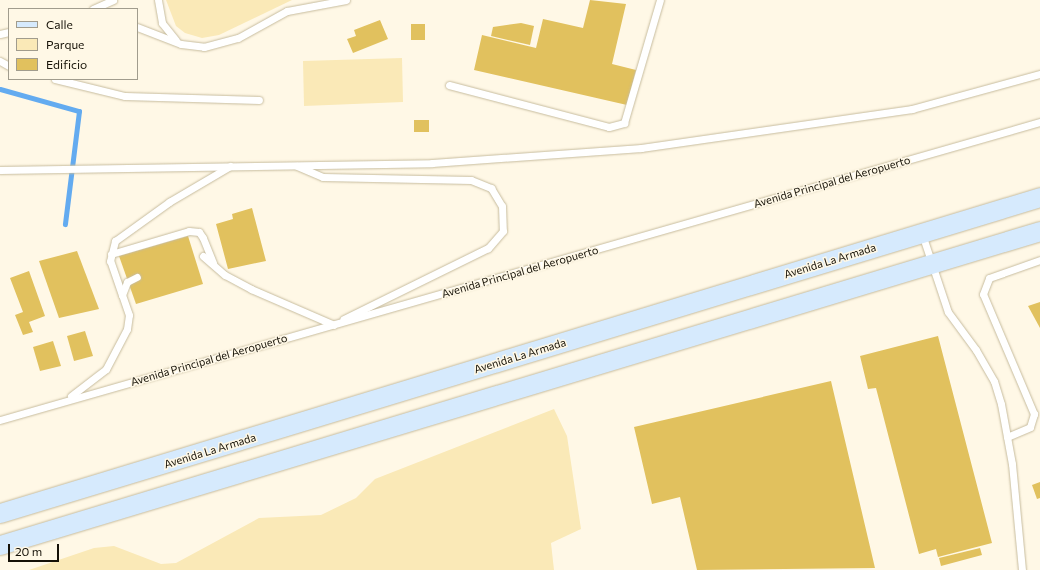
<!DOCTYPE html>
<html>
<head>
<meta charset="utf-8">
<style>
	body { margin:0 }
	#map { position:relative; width:1040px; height:570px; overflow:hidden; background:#fff8e6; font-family:Commissioner,sans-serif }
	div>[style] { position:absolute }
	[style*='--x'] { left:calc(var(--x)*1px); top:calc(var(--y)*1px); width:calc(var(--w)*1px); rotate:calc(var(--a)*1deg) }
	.green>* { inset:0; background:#fae9b7 }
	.stream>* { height:5px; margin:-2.5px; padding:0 2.5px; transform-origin:2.5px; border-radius:2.5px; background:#63abf0 }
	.building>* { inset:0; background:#e1c15e }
	.roads { filter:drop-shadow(0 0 1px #c7bc9e) drop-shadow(0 0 1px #c7bc9e) }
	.lane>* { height:7px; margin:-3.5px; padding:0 3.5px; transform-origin:3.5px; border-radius:3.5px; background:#fff }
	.secondary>* { height:19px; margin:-9.5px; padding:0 9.5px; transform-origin:9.5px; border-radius:9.5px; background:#d6eafd }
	span { translate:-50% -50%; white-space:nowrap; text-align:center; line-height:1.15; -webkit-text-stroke:3px #fff8e6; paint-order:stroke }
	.street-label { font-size:11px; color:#151107 }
	.legend { position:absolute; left:8px; top:8px; width:130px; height:72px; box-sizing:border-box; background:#fff8e6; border:1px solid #a19c8d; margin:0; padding:5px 7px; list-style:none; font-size:12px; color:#151107 }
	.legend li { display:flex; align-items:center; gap:8px; height:20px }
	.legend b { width:20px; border:1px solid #a19c8d }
	.scale { position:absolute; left:8px; top:544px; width:51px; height:18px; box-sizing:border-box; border:2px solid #151107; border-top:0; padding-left:5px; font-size:12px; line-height:14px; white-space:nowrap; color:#151107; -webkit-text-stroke:3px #fff8e6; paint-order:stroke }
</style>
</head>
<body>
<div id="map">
	<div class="green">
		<div style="clip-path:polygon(166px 0,292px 0,219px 35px,202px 38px,185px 33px,176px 26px)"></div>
		<div style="clip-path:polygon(402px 58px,403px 102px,304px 106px,303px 61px)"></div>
		<div style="clip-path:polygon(554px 409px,567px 436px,581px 529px,551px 543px,554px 570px,29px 570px,94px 548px,114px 546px,161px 564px,176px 563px,259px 518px,321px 515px,356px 498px,375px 479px)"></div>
	</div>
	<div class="stream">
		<div style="--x:0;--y:89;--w:82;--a:15.6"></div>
		<div style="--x:79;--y:111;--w:114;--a:97.1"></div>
	</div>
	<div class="building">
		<div style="clip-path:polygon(590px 0,626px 4px,612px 64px,636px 70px,627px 105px,474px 70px,482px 35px,536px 48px,543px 19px,583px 28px)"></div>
		<div style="clip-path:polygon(380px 20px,388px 39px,353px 53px,347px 39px,356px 36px,354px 30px)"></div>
		<div style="clip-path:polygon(521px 23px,534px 26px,530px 45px,491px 36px,493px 27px)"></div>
		<div style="clip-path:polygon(411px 24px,425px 24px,425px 40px,411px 40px)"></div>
		<div style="clip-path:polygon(414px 120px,429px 120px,429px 132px,414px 132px)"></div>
		<div style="clip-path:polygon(252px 208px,266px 261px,228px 269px,216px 224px,233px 219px,232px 214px)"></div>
		<div style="clip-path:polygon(188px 236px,203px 284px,136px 304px,119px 256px)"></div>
		<div style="clip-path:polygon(77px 251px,99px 309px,59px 318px,39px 261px)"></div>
		<div style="clip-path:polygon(29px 271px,45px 316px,29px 322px,33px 332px,23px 335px,15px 315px,23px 312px,10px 278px)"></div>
		<div style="clip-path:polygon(1040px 302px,1040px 328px,1028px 306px)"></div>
		<div style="clip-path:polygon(85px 331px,93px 356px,74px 361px,67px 336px)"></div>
		<div style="clip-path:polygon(938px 336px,992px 543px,938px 557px,936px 549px,919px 554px,876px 388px,868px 389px,860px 356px)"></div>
		<div style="clip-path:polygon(53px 341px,61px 366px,40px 371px,33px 347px)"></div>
		<div style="clip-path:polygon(831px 381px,875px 568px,697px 570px,680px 497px,652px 504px,634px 427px)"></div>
		<div style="clip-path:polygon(1040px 482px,1040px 498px,1037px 499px,1032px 485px)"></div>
		<div style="clip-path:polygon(980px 548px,982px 555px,941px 566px,939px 558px)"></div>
	</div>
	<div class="roads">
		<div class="lane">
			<div style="--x:158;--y:0;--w:23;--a:80"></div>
			<div style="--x:162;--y:23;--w:22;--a:51"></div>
			<div style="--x:93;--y:9;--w:22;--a:-24"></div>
			<div style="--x:137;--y:27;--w:47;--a:21.1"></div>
			<div style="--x:181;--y:44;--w:23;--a:7"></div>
			<div style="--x:204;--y:47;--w:35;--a:-15"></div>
			<div style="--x:238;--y:38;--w:56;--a:-28.9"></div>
			<div style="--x:287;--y:11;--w:60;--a:-10.6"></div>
			<div style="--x:0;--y:34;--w:9;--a:-13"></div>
			<div style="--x:0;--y:61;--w:10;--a:29"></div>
			<div style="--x:55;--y:79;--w:72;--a:13.7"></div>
			<div style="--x:125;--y:96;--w:134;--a:1.7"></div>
			<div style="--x:449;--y:85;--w:165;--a:14.7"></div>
			<div style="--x:609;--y:127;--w:16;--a:-15"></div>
			<div style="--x:624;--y:123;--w:128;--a:-73.7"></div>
			<div style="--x:297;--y:166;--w:28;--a:23"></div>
			<div style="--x:323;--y:177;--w:148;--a:1.2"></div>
			<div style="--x:471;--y:180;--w:22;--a:22"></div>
			<div style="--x:491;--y:188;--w:21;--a:59"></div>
			<div style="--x:502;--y:206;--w:25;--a:88"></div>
			<div style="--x:503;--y:231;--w:23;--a:131"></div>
			<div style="--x:488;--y:248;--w:161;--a:153.8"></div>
			<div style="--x:0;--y:170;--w:432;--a:-0.9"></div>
			<div style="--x:432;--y:163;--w:210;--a:-4.1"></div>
			<div style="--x:641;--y:148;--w:274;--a:-8.2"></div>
			<div style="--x:912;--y:109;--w:133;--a:-15.3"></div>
			<div style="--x:922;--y:234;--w:82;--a:71.6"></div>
			<div style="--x:948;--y:312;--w:47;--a:53.6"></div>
			<div style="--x:976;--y:350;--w:36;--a:60"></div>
			<div style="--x:994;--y:381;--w:24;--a:73"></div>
			<div style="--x:1001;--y:404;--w:61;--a:79.6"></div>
			<div style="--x:1012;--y:464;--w:106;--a:84.6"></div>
			<div style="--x:111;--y:254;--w:81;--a:-16.4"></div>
			<div style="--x:189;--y:231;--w:10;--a:6"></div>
			<div style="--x:199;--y:232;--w:7;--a:56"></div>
			<div style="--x:203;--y:238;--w:27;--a:68"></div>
			<div style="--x:203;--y:256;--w:29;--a:41"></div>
			<div style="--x:225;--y:275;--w:30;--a:28"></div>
			<div style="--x:251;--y:289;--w:90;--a:23.4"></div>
			<div style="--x:122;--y:295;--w:36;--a:-109"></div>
			<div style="--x:110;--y:261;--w:21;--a:-76"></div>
			<div style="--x:115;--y:241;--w:67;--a:-35.8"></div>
			<div style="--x:169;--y:202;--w:71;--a:-30.5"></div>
			<div style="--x:71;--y:396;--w:44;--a:-37.6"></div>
			<div style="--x:106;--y:369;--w:45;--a:-62.3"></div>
			<div style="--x:127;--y:329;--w:14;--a:-82"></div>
			<div style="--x:129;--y:315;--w:21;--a:-109"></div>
			<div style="--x:122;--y:295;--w:14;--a:-69"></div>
			<div style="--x:127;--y:282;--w:11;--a:-27"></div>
			<div style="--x:0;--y:420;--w:1082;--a:-15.99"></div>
			<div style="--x:1007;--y:437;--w:25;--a:-23"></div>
			<div style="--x:1030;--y:427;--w:14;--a:-73"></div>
			<div style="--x:1034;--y:414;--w:130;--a:-113"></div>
			<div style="--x:983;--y:294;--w:17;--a:-69"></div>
			<div style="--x:989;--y:278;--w:54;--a:-19.4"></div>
		</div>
		<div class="secondary">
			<div style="--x:0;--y:513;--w:1087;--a:-16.9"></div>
			<div style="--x:0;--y:545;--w:1086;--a:-16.8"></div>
		</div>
	</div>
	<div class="street-label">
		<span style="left:832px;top:182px;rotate:-16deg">Avenida Principal del Aeropuerto</span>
		<span style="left:830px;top:261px;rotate:-17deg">Avenida La Armada</span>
		<span style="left:520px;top:272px;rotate:-16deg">Avenida Principal del Aeropuerto</span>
		<span style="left:520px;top:356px;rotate:-17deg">Avenida La Armada</span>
		<span style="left:209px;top:360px;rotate:-16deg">Avenida Principal del Aeropuerto</span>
		<span style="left:210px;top:451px;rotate:-17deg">Avenida La Armada</span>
	</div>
	<ul class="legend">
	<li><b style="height:5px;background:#d6eafd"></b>Calle</li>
	<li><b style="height:11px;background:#fae9b7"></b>Parque</li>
	<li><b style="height:11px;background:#e1c15e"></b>Edificio</li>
	</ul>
	<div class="scale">20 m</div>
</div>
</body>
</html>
